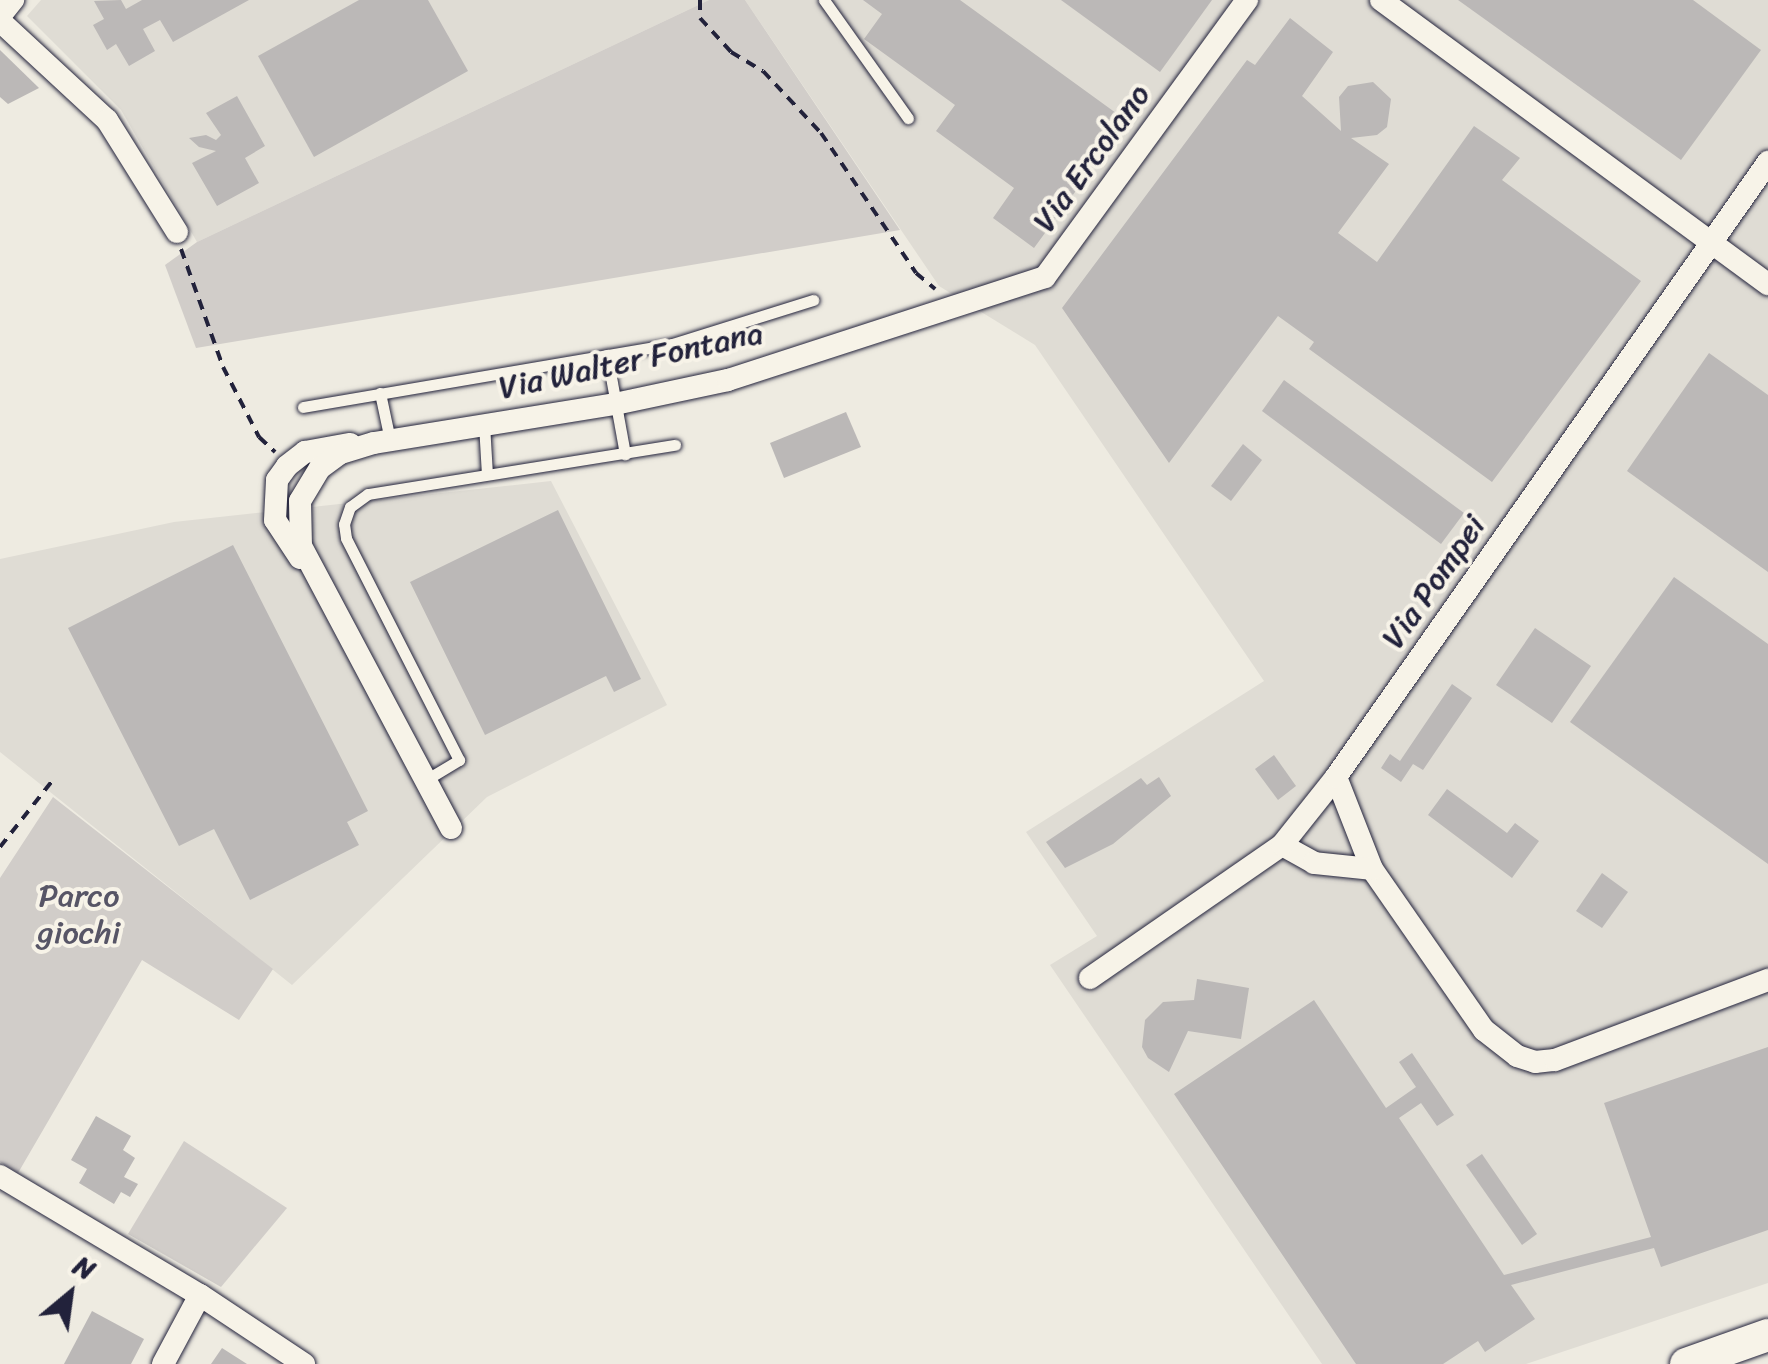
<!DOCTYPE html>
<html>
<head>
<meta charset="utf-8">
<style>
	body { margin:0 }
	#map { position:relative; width:1768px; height:1364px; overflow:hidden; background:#eeebe1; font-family:Sriracha,sans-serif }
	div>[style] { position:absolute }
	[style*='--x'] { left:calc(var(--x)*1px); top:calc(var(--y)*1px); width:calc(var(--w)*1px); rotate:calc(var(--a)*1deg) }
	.built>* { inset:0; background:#dfdcd4 }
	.green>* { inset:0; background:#d1cdc9 }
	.building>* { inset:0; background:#bbb8b7 }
	.path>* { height:4px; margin-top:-2px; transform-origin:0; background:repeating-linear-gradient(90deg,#22223b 0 10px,transparent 0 18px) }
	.roads { filter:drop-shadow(0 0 2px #22223b) drop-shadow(0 0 2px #22223b) }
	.service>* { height:11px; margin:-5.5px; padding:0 5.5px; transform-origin:5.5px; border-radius:5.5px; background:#f7f3e8 }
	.minor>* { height:22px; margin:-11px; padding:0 11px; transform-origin:11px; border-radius:11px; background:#f7f3e8 }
	.secondary>* { height:32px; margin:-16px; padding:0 16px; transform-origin:16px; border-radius:16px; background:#f7f3e8 }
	span { translate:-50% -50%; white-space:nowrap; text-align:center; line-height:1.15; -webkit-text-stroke:8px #f7f3e8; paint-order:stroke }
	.street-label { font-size:32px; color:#22223b }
	.park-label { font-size:32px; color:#575566 }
	.north { position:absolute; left:20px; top:1244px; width:100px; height:100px; -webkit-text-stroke:8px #f7f3e8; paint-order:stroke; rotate:29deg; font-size:28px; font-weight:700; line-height:40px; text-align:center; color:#22223b }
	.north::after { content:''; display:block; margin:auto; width:35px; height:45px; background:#22223b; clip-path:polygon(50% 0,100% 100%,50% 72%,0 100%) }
</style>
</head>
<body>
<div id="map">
	<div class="built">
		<div style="clip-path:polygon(41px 0,709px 0,197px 242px,121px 110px,27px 16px)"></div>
		<div style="clip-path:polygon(745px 0,1768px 0,1768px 1283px,1526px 1364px,1322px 1364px,1050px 965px,1097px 936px,1026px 832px,1264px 681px,1035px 345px,939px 286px)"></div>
		<div style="clip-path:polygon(551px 481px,667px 705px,487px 797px,292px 985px,0 752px,0 559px,174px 522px)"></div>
	</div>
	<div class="green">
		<div style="clip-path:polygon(709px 0,745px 0,900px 230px,196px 348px,165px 265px,197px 242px)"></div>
		<div style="clip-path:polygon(53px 797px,273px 969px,239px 1020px,142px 960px,18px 1173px,0 1162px,0 878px)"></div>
		<div style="clip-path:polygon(184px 1141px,287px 1208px,221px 1287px,128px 1234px)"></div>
	</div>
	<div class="building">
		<div style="clip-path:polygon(121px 0,126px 9px,142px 0,249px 0,173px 42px,160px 20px,143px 29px,155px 51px,129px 66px,116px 44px,107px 50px,93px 25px,104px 19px,94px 1px)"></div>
		<div style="clip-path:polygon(359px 0,428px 0,468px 71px,314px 157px,258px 56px)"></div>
		<div style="clip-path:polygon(863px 0,960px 0,1127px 121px,1034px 248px,993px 218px,1014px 188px,936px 131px,955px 105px,864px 39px,882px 14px)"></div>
		<div style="clip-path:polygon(1061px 0,1212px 0,1160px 72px)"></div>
		<div style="clip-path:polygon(1458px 0,1693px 0,1761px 50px,1681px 160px)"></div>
		<div style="clip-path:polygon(1290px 18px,1333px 52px,1302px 96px,1341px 131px,1339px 97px,1348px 86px,1373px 82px,1391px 99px,1387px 127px,1377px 135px,1351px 138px,1389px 164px,1338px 233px,1377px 262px,1474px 126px,1520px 158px,1502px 180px,1641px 281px,1492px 482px,1309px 349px,1314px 342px,1278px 316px,1169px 463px,1062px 308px,1247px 60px,1255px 65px)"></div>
		<div style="clip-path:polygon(0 50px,39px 88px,8px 104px,0 97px)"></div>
		<div style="clip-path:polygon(237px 96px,265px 146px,245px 158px,259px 183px,217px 206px,192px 163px,216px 151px,199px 147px,189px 138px,206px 135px,216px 140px,221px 135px,206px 113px)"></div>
		<div style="clip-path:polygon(1709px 353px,1768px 395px,1768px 572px,1627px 471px)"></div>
		<div style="clip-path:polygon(1284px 380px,1464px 513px,1441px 544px,1262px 411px)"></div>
		<div style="clip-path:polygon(846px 412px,861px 447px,784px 478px,770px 443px)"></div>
		<div style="clip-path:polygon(1243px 444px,1262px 460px,1231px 501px,1211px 486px)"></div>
		<div style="clip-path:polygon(558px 510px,641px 679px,614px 692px,606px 676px,485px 735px,410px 582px)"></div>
		<div style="clip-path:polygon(233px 545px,368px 811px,347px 822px,359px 845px,250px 900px,214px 829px,179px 846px,68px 628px)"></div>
		<div style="clip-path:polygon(1674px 577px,1768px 644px,1768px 864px,1570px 722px)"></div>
		<div style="clip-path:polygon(1535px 628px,1591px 666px,1552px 723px,1496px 685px)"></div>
		<div style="clip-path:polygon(1452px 684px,1472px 698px,1423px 770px,1413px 764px,1401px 782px,1381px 768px,1390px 754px,1400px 761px)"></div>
		<div style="clip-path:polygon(1274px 755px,1296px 786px,1278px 800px,1255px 769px)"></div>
		<div style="clip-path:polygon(1159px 777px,1171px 796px,1113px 844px,1065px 868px,1046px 842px,1141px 778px,1147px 785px)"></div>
		<div style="clip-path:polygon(1447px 789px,1507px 833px,1515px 823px,1539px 841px,1512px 878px,1428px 815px)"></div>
		<div style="clip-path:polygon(1602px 873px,1628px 892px,1602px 928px,1576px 911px)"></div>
		<div style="clip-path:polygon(1197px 979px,1249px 988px,1241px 1039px,1188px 1031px,1169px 1072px,1148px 1058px,1142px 1047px,1145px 1020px,1163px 1002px,1194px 1000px)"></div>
		<div style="clip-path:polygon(1314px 1000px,1386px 1108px,1416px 1087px,1399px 1062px,1412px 1053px,1454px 1115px,1437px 1126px,1421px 1103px,1399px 1118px,1504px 1275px,1651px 1237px,1604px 1103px,1768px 1047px,1768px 1230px,1661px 1267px,1654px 1248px,1511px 1285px,1535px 1319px,1485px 1352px,1478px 1341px,1443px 1364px,1356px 1364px,1174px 1094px)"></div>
		<div style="clip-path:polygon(96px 1116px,131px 1136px,123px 1150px,135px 1158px,124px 1177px,138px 1184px,130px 1197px,121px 1192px,114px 1204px,79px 1183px,87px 1169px,71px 1160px)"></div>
		<div style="clip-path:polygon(1482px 1154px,1537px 1234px,1522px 1245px,1466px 1165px)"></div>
		<div style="clip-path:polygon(92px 1311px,144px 1339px,131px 1364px,64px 1364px)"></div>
		<div style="clip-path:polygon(222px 1348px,247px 1364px,211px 1364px)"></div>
	</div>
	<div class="path">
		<div style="--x:700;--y:0;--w:18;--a:90"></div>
		<div style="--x:700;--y:18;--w:46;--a:47.6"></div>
		<div style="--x:731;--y:52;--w:37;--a:31"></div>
		<div style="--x:763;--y:71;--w:85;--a:46.9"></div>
		<div style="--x:821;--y:133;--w:169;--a:55.8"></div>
		<div style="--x:916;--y:273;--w:25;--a:40"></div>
		<div style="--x:181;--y:249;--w:125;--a:70.4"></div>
		<div style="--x:223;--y:367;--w:79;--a:62.8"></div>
		<div style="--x:259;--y:437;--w:22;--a:43"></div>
		<div style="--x:0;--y:847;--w:85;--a:-51.7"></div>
	</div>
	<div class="roads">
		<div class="service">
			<div style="--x:824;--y:0;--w:145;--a:54.6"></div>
			<div style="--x:607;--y:355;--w:101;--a:79.7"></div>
			<div style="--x:380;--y:393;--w:48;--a:78"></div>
			<div style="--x:303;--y:407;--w:374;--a:-9.7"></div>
			<div style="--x:672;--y:344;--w:148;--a:-17.3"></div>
			<div style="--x:484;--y:424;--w:50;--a:86.6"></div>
			<div style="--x:424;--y:781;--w:41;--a:-31"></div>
			<div style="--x:459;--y:760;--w:249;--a:-117"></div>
			<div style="--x:346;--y:538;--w:14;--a:-98"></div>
			<div style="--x:344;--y:524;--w:18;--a:-71"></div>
			<div style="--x:350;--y:507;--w:22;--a:-36"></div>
			<div style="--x:368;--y:494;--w:311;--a:-9.1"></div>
		</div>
		<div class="minor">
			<div style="--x:1381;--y:0;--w:480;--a:36.3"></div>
			<div style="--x:0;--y:16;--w:21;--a:-51"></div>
			<div style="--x:0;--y:21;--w:146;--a:42.8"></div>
			<div style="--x:107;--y:120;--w:132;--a:58"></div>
			<div style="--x:300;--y:558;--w:45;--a:-123.3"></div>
			<div style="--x:275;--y:520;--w:40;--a:-87.1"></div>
			<div style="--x:277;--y:480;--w:17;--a:-54"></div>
			<div style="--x:287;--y:466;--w:23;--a:-38"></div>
			<div style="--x:305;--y:452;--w:46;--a:-10.1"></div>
			<div style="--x:1336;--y:777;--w:99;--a:68.6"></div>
			<div style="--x:1372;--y:869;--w:196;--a:55.2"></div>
			<div style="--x:1484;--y:1030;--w:42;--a:38.2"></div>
			<div style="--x:1517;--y:1056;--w:19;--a:18"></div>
			<div style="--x:1535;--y:1062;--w:20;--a:-6"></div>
			<div style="--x:1555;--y:1060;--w:228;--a:-20.6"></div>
			<div style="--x:451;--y:828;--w:319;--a:-118"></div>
			<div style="--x:301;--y:546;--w:45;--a:-91.3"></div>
			<div style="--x:300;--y:501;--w:39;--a:-59"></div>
			<div style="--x:320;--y:468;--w:26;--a:-36"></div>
			<div style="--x:341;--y:453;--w:34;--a:-17"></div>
			<div style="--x:374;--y:443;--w:244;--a:-9.2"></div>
			<div style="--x:615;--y:404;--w:116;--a:-12"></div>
			<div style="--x:728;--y:380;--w:333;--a:-18"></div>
			<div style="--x:1045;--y:277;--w:343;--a:-53.9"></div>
			<div style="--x:1282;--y:845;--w:37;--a:29"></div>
			<div style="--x:1314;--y:863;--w:58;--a:5.9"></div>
			<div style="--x:1090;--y:978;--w:234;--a:-34.7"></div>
			<div style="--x:1282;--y:845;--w:87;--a:-51.5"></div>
			<div style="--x:1336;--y:777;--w:752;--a:-54.91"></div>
			<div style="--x:0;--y:1176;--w:233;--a:30.8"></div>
			<div style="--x:200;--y:1295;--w:125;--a:33.6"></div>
			<div style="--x:163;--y:1364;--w:78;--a:-61.8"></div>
		</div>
		<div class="secondary">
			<div style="--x:1686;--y:1364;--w:87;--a:-19.5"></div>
		</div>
	</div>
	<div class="street-label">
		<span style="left:1092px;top:158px;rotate:-54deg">Via Ercolano</span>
		<span style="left:631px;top:361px;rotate:-12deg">Via Walter Fontana</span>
		<span style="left:1434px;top:582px;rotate:-55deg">Via Pompei</span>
	</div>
	<div class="park-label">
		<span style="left:79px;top:915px">Parco<br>giochi</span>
	</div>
	<div class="north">N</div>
</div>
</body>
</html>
